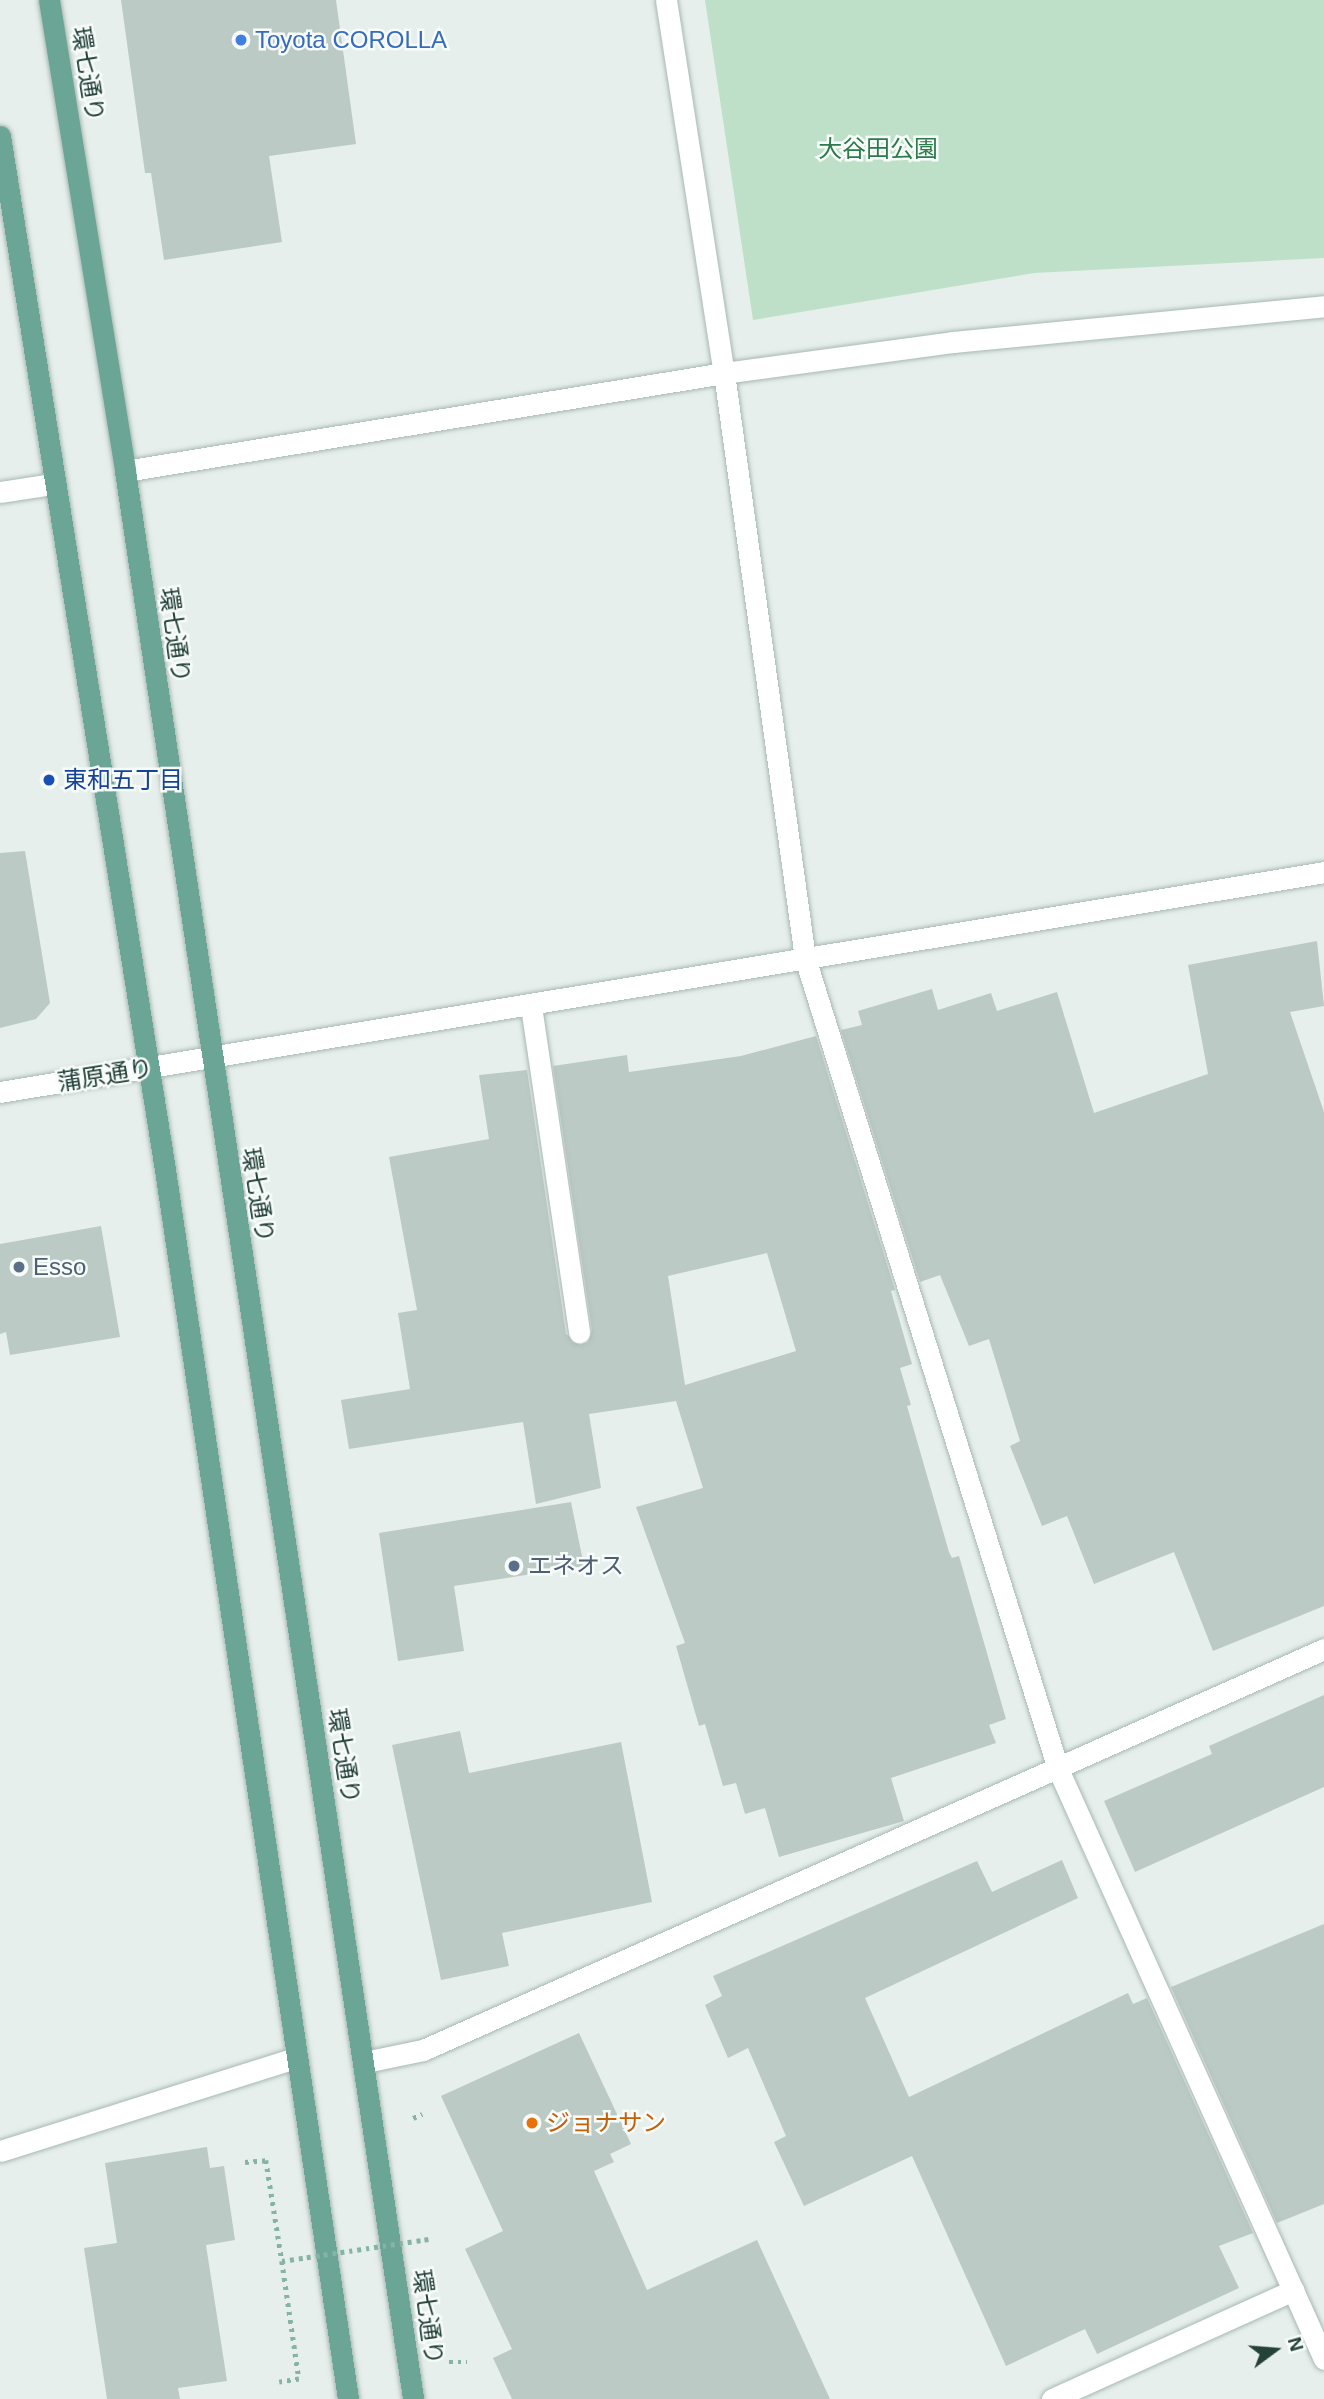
<!DOCTYPE html>
<html>
<head>
<meta charset="utf-8">
<style>
	body { margin:0 }
	#map { position:relative; width:1324px; height:2399px; overflow:hidden; background:#e6efeb; font-family:Arial,"Noto Sans JP",sans-serif }
	div>[style] { position:absolute }
	[style*='--x'] { left:calc(var(--x)*1px); top:calc(var(--y)*1px); width:calc(var(--w)*1px); rotate:calc(var(--a)*1deg) }
	.green>* { inset:0; background:#bfe0c8 }
	.building>* { inset:0; background:#bbcac4 }
	.path>* { height:4.5px; margin-top:-2.25px; transform-origin:0; background:repeating-linear-gradient(90deg,#86b3a5 0 3.5px,transparent 0 8.5px) }
	.roads { filter:drop-shadow(0 0 2px #a8b8b2) drop-shadow(0 0 2px #a8b8b2) }
	.lane>* { height:21px; margin:-10.5px; padding:0 10.5px; transform-origin:10.5px; border-radius:10.5px; background:#fff }
	.street>* { height:21px; margin:-10.5px; padding:0 10.5px; transform-origin:10.5px; border-radius:10.5px; background:#fff }
	.secondary>* { height:21px; margin:-10.5px; padding:0 10.5px; transform-origin:10.5px; border-radius:10.5px; background:#fff }
	.primary>* { height:21px; margin:-10.5px; padding:0 10.5px; transform-origin:10.5px; border-radius:10.5px; background:#6aa596 }
	.path-bridge>* { height:4.5px; margin-top:-2.25px; transform-origin:0; background:repeating-linear-gradient(90deg,#86b3a5 0 3.5px,transparent 0 8.5px) }
	.dots>* { width:19px; height:19px; translate:-50% -50%; box-sizing:border-box; border:4px solid #f7fbf9; border-radius:50% }
	span { translate:-50% -50%; white-space:nowrap; text-align:center; line-height:1.15; -webkit-text-stroke:5px #f7fbf9; paint-order:stroke }
	.shop-label { font-size:24px; color:#366cbe }
	.left { translate:0 -50%; text-align:left }
	.street-label { font-size:24px; color:#24423a }
	.park-label { font-size:24px; color:#2d7a4b }
	.transit-label { font-size:24px; color:#164399 }
	.service-label { font-size:24px; color:#4e5e75 }
	.food-label { font-size:24px; color:#c56008 }
	.north { position:absolute; left:1240px; top:2315px; width:70px; height:70px; -webkit-text-stroke:5px #f7fbf9; paint-order:stroke; rotate:74deg; font-size:19px; font-weight:700; line-height:28px; text-align:center; color:#24423a }
	.north::after { content:''; display:block; margin:auto; width:24px; height:32px; background:#24423a; clip-path:polygon(50% 0,100% 100%,50% 72%,0 100%) }
</style>
</head>
<body>
<div id="map">
	<div class="green">
		<div style="clip-path:polygon(705px 0,1324px 0,1324px 258px,1034px 273px,753px 320px)"></div>
	</div>
	<div class="building">
		<div style="clip-path:polygon(121px 0,336px 0,356px 144px,269px 156px,282px 242px,164px 260px,151px 173px,145px 173px)"></div>
		<div style="clip-path:polygon(25px 851px,50px 1003px,36px 1019px,0 1028px,0 853px)"></div>
		<div style="clip-path:polygon(1317px 941px,1324px 1006px,1290px 1012px,1324px 1112px,1324px 1606px,1213px 1651px,1174px 1552px,1094px 1584px,1067px 1516px,1042px 1526px,1010px 1446px,1020px 1441px,989px 1339px,969px 1346px,940px 1275px,920px 1282px,841px 1030px,862px 1025px,858px 1011px,932px 989px,938px 1010px,991px 993px,997px 1011px,1057px 992px,1094px 1113px,1208px 1074px,1188px 965px)"></div>
		<div style="clip-path:polygon(evenodd,816px 1036px,895px 1290px,891px 1291px,912px 1364px,900px 1368px,911px 1405px,907px 1406px,949px 1552px,952px 1558px,959px 1556px,1006px 1719px,989px 1725px,996px 1743px,891px 1778px,904px 1821px,779px 1857px,765px 1808px,745px 1814px,736px 1783px,723px 1786px,705px 1724px,699px 1726px,676px 1646px,685px 1643px,636px 1507px,703px 1488px,676px 1401px,589px 1414px,601px 1488px,536px 1504px,523px 1422px,349px 1449px,341px 1400px,410px 1389px,398px 1313px,417px 1310px,389px 1157px,489px 1139px,479px 1075px,527px 1070px,566px 1334px,580px 1345px,588px 1342px,592px 1330px,553px 1066px,627px 1055px,629px 1072px,741px 1056px,816px 1036px,767px 1253px,796px 1351px,685px 1385px,668px 1276px,767px 1253px)"></div>
		<div style="clip-path:polygon(101px 1226px,120px 1337px,10px 1355px,6px 1332px,0 1334px,0 1244px)"></div>
		<div style="clip-path:polygon(571px 1502px,584px 1566px,454px 1586px,464px 1651px,398px 1661px,379px 1533px)"></div>
		<div style="clip-path:polygon(1324px 1695px,1324px 1787px,1135px 1872px,1104px 1801px,1212px 1754px,1209px 1746px)"></div>
		<div style="clip-path:polygon(460px 1731px,469px 1773px,621px 1742px,652px 1902px,502px 1933px,509px 1966px,441px 1980px,392px 1745px)"></div>
		<div style="clip-path:polygon(1062px 1860px,1078px 1898px,865px 1998px,909px 2097px,1128px 1993px,1133px 2004px,1147px 1998px,1253px 2233px,1219px 2246px,1239px 2288px,1097px 2354px,1085px 2329px,1006px 2366px,912px 2156px,804px 2206px,774px 2142px,786px 2136px,748px 2048px,728px 2058px,705px 2005px,722px 1996px,713px 1976px,977px 1861px,992px 1892px)"></div>
		<div style="clip-path:polygon(1324px 1924px,1324px 2204px,1277px 2223px,1171px 1987px)"></div>
		<div style="clip-path:polygon(579px 2033px,631px 2144px,610px 2154px,614px 2162px,594px 2171px,647px 2290px,757px 2240px,830px 2399px,512px 2399px,493px 2358px,512px 2349px,465px 2249px,503px 2231px,441px 2096px)"></div>
		<div style="clip-path:polygon(207px 2147px,210px 2168px,224px 2166px,235px 2240px,206px 2245px,227px 2381px,178px 2388px,180px 2399px,107px 2399px,84px 2248px,117px 2243px,105px 2163px)"></div>
	</div>
	<div class="path">
		<div style="--x:413;--y:2118;--w:10;--a:-24"></div>
		<div style="--x:245;--y:2162;--w:21;--a:-5"></div>
		<div style="--x:266;--y:2160;--w:102;--a:81"></div>
		<div style="--x:282;--y:2261;--w:119;--a:81.8"></div>
		<div style="--x:299;--y:2379;--w:20;--a:171"></div>
		<div style="--x:449;--y:2362;--w:18;--a:0"></div>
	</div>
	<div class="roads">
		<div class="lane">
			<div style="--x:531;--y:1006;--w:330;--a:81.6"></div>
		</div>
		<div class="street">
			<div style="--x:666;--y:0;--w:377;--a:81.2"></div>
			<div style="--x:724;--y:373;--w:591;--a:82.12"></div>
			<div style="--x:805;--y:958;--w:850;--a:72.67"></div>
			<div style="--x:1058;--y:1769;--w:647;--a:65.73"></div>
			<div style="--x:125;--y:471;--w:607;--a:-9.29"></div>
			<div style="--x:724;--y:373;--w:231;--a:-7.7"></div>
			<div style="--x:953;--y:342;--w:373;--a:-5.5"></div>
			<div style="--x:0;--y:492;--w:53;--a:-8.7"></div>
			<div style="--x:365;--y:2062;--w:59;--a:-11.7"></div>
			<div style="--x:423;--y:2050;--w:986;--a:-23.99"></div>
			<div style="--x:0;--y:2151;--w:309;--a:-17.5"></div>
			<div style="--x:1052;--y:2399;--w:265;--a:-24.3"></div>
		</div>
		<div class="secondary">
			<div style="--x:0;--y:1092;--w:1342;--a:-9.43"></div>
		</div>
		<div class="primary">
			<div style="--x:49;--y:0;--w:477;--a:80.8"></div>
			<div style="--x:125;--y:471;--w:1949;--a:81.5"></div>
			<div style="--x:0;--y:136;--w:1040;--a:80.93"></div>
			<div style="--x:164;--y:1163;--w:1250;--a:81.53"></div>
		</div>
	</div>
	<div class="path-bridge">
		<div style="--x:282;--y:2261;--w:150;--a:-8.5"></div>
	</div>
	<div class="dots">
		<div style="left:241px;top:40px;background:#3f7fe0"></div>
		<div style="left:49px;top:780px;background:#1a4fb4"></div>
		<div style="left:19px;top:1267px;background:#5c6f8a"></div>
		<div style="left:514px;top:1566px;background:#5c6f8a"></div>
		<div style="left:532px;top:2123px;background:#e8710a"></div>
	</div>
	<div class="shop-label">
		<span class="left" style="left:255px;top:40px">Toyota COROLLA</span>
	</div>
	<div class="street-label">
		<span style="left:88px;top:74px;rotate:81deg">環七通り</span>
		<span style="left:175px;top:635px;rotate:82deg">環七通り</span>
		<span style="left:105px;top:1075px;rotate:-9deg">蒲原通り</span>
		<span style="left:258px;top:1195px;rotate:81deg">環七通り</span>
		<span style="left:344px;top:1756px;rotate:81deg">環七通り</span>
		<span style="left:428px;top:2317px;rotate:82deg">環七通り</span>
	</div>
	<div class="park-label">
		<span style="left:878px;top:149px">大谷田公園</span>
	</div>
	<div class="transit-label">
		<span class="left" style="left:63px;top:780px">東和五丁目</span>
	</div>
	<div class="service-label">
		<span class="left" style="left:33px;top:1267px">Esso</span>
		<span class="left" style="left:528px;top:1566px">エネオス</span>
	</div>
	<div class="food-label">
		<span class="left" style="left:546px;top:2123px">ジョナサン</span>
	</div>
	<div class="north">N</div>
</div>
</body>
</html>
